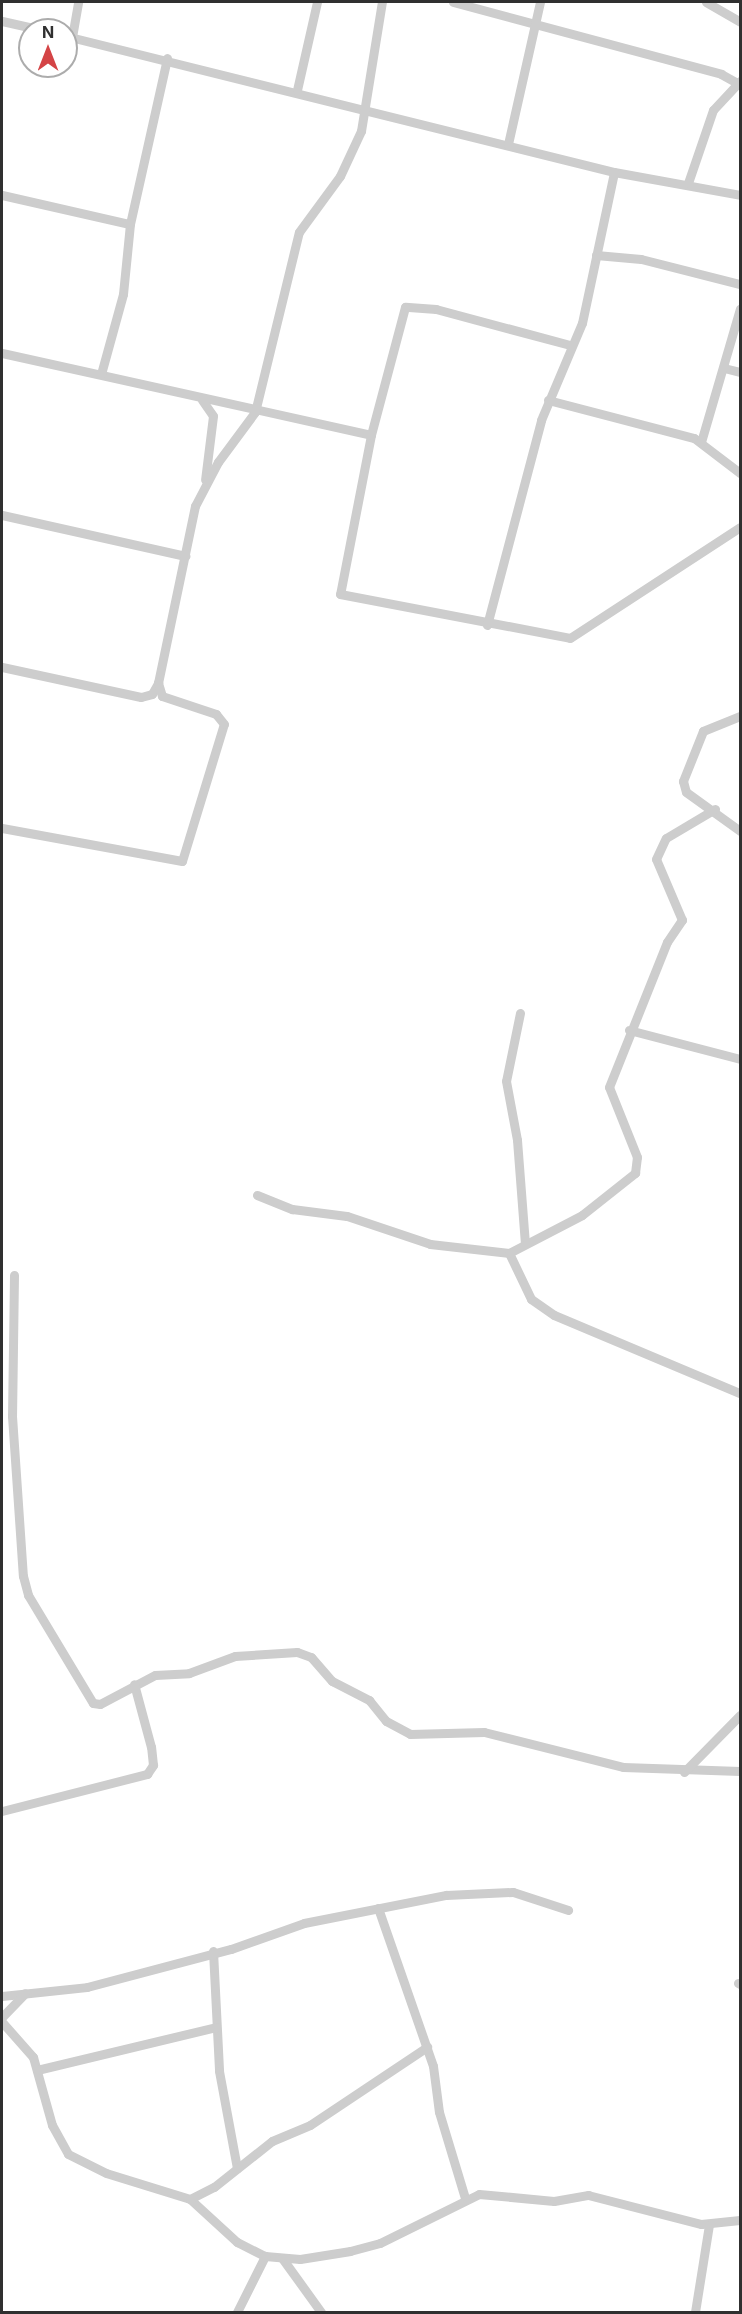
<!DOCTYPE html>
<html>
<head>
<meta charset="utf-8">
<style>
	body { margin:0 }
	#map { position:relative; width:742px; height:2314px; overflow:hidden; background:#fff; font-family:Inter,sans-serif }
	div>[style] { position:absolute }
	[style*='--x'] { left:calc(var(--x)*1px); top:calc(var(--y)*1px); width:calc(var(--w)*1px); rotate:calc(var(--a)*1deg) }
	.street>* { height:9px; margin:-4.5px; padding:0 4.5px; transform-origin:4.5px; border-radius:4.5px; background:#cdcdcd }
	span { translate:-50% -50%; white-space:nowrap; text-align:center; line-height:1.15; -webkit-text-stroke:6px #fff; paint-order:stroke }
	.frame { position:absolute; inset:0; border:3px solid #303030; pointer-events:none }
	.north { position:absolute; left:18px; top:18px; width:60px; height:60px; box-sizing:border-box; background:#fff; border:2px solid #acacac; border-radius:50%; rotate:0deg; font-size:16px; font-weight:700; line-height:24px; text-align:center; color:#303030 }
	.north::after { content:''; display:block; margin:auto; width:21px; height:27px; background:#d44446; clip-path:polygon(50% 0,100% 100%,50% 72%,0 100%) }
</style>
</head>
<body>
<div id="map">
	<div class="street">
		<div style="--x:453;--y:2;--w:278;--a:15"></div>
		<div style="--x:721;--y:74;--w:18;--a:29"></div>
		<div style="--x:706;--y:2;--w:39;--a:30"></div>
		<div style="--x:2;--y:21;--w:41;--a:12.7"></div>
		<div style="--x:66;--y:36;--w:565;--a:13.94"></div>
		<div style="--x:614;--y:172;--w:128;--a:10.3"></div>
		<div style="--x:72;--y:37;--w:36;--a:-80"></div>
		<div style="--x:297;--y:90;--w:90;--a:-77.2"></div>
		<div style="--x:508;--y:144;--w:146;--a:-77.3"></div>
		<div style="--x:688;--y:183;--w:77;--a:-71.1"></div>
		<div style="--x:713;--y:110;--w:40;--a:-47"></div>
		<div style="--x:2;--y:195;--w:131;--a:12.8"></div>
		<div style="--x:596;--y:255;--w:45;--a:5.1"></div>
		<div style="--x:641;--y:259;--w:102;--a:14.2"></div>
		<div style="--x:570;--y:345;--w:139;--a:-165"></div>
		<div style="--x:436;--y:309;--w:31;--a:-176"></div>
		<div style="--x:405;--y:307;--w:132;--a:104.9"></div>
		<div style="--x:371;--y:435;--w:162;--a:101"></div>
		<div style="--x:340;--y:594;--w:234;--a:10.8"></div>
		<div style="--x:570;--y:638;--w:203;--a:-33.1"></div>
		<div style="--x:2;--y:353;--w:378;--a:12.5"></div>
		<div style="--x:724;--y:368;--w:16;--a:14"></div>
		<div style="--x:101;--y:374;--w:83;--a:-74.6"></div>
		<div style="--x:123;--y:294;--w:70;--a:-84.3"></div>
		<div style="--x:130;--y:224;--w:170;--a:-77.4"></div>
		<div style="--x:202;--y:400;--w:19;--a:55"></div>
		<div style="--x:213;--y:416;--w:64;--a:97.1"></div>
		<div style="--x:548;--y:400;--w:151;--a:14.6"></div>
		<div style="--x:694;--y:438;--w:58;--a:37.3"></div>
		<div style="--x:701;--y:442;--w:139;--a:-73.7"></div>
		<div style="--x:2;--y:515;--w:188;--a:12.6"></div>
		<div style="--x:487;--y:625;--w:212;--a:-75.2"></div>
		<div style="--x:541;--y:420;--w:105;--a:-67.1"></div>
		<div style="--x:582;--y:323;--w:154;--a:-78"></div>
		<div style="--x:2;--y:667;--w:142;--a:12.2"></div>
		<div style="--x:141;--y:697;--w:11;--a:-15"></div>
		<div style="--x:152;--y:694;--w:13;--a:-61"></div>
		<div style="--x:158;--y:683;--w:181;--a:-78.2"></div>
		<div style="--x:195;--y:506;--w:50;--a:-62.4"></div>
		<div style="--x:218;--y:462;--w:62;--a:-53.5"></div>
		<div style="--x:255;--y:412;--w:185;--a:-76.3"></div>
		<div style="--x:299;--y:232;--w:69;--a:-53.8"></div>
		<div style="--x:340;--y:176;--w:50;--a:-65"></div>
		<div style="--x:361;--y:131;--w:131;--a:-80.8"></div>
		<div style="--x:740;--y:716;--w:40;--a:158"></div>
		<div style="--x:703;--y:731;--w:54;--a:111.8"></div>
		<div style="--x:683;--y:781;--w:11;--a:75"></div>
		<div style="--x:686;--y:792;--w:67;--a:35.8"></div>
		<div style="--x:2;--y:828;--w:183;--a:10.4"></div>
		<div style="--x:182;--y:861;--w:143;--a:-73"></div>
		<div style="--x:224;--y:724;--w:13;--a:-129"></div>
		<div style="--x:216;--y:714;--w:57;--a:-161.6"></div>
		<div style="--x:162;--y:696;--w:14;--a:-107"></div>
		<div style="--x:520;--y:1013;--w:69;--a:101.6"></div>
		<div style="--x:506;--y:1081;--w:60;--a:79.4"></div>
		<div style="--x:517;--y:1140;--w:104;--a:85.6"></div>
		<div style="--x:629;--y:1030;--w:115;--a:14.6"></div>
		<div style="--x:257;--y:1195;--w:38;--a:22"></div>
		<div style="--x:292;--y:1209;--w:55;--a:7.3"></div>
		<div style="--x:347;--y:1216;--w:88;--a:18.6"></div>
		<div style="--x:430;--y:1244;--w:80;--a:6.5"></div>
		<div style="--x:509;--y:1253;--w:51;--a:64.4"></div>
		<div style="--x:531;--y:1299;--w:28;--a:35"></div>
		<div style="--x:554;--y:1315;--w:202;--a:22.8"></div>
		<div style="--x:509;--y:1253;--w:82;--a:-27.5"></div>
		<div style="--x:582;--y:1215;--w:68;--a:-38.4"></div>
		<div style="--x:635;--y:1173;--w:16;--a:-83"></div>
		<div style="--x:637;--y:1157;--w:75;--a:-111.8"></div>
		<div style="--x:609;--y:1087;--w:156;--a:-68.2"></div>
		<div style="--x:667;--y:942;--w:27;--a:-56"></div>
		<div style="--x:682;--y:920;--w:66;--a:-113.1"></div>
		<div style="--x:656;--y:859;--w:23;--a:-65"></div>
		<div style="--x:666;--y:838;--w:57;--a:-30.6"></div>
		<div style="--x:14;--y:1275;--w:141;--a:90.8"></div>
		<div style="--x:12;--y:1416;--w:160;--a:86.1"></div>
		<div style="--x:23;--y:1576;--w:20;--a:75"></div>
		<div style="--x:28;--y:1595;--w:126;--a:59"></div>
		<div style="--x:93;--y:1703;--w:7;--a:8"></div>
		<div style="--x:100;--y:1704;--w:62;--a:-27.8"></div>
		<div style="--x:155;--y:1675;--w:34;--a:-3"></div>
		<div style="--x:189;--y:1673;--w:49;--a:-20.3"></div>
		<div style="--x:235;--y:1656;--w:62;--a:-3.7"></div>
		<div style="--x:297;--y:1652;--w:15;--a:20"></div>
		<div style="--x:311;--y:1657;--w:32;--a:49"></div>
		<div style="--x:332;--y:1681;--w:42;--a:27.2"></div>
		<div style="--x:369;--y:1700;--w:27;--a:51"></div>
		<div style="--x:386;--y:1721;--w:27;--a:28"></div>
		<div style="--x:410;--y:1734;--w:74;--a:-1.5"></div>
		<div style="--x:484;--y:1732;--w:143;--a:14.1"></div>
		<div style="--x:623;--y:1767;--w:117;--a:2"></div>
		<div style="--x:684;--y:1772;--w:80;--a:-45.5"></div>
		<div style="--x:2;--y:1811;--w:150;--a:-14.3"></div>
		<div style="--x:147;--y:1774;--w:11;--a:-56"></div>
		<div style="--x:153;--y:1765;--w:18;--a:-96"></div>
		<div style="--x:151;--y:1747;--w:65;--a:-105.1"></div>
		<div style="--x:378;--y:1908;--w:167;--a:70.8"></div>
		<div style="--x:433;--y:2066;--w:46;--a:82.6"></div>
		<div style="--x:439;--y:2112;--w:90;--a:73.2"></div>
		<div style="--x:213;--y:1951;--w:120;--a:87.1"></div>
		<div style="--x:219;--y:2071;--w:99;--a:79.5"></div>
		<div style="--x:738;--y:1983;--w:2;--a:27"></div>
		<div style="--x:2;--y:1996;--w:85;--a:-6"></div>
		<div style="--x:87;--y:1987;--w:149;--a:-14.8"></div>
		<div style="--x:231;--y:1949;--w:77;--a:-19.6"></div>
		<div style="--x:304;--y:1923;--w:145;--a:-11.2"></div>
		<div style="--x:446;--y:1895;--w:67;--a:-2.6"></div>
		<div style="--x:513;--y:1892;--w:58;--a:18.1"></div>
		<div style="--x:2;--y:2017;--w:33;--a:-46"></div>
		<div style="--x:2;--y:2022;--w:47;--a:48.5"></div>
		<div style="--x:33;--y:2057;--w:71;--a:74.4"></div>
		<div style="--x:52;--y:2125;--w:33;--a:61"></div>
		<div style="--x:68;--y:2154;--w:42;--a:26.6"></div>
		<div style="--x:106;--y:2173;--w:88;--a:17.2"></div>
		<div style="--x:190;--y:2199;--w:64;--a:42.5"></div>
		<div style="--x:237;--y:2242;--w:31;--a:27"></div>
		<div style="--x:265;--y:2256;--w:35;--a:5"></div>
		<div style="--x:300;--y:2259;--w:51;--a:-9.1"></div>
		<div style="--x:350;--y:2251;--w:31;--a:-15"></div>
		<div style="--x:380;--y:2243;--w:110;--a:-26.3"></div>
		<div style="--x:479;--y:2194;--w:75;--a:5.3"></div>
		<div style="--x:554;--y:2201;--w:35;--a:-10"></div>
		<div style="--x:588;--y:2195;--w:117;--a:14.4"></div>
		<div style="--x:701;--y:2224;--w:39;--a:-6"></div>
		<div style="--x:37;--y:2070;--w:184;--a:-13.5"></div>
		<div style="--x:190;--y:2199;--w:27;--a:-27"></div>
		<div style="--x:214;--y:2187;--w:74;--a:-38.4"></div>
		<div style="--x:272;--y:2141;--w:41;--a:-22.8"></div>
		<div style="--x:310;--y:2125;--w:141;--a:-33.7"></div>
		<div style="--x:282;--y:2258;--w:67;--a:54.2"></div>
		<div style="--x:237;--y:2312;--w:63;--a:-63.4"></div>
		<div style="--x:695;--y:2312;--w:88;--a:-80.9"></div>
	</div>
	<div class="frame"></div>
	<div class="north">N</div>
</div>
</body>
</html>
